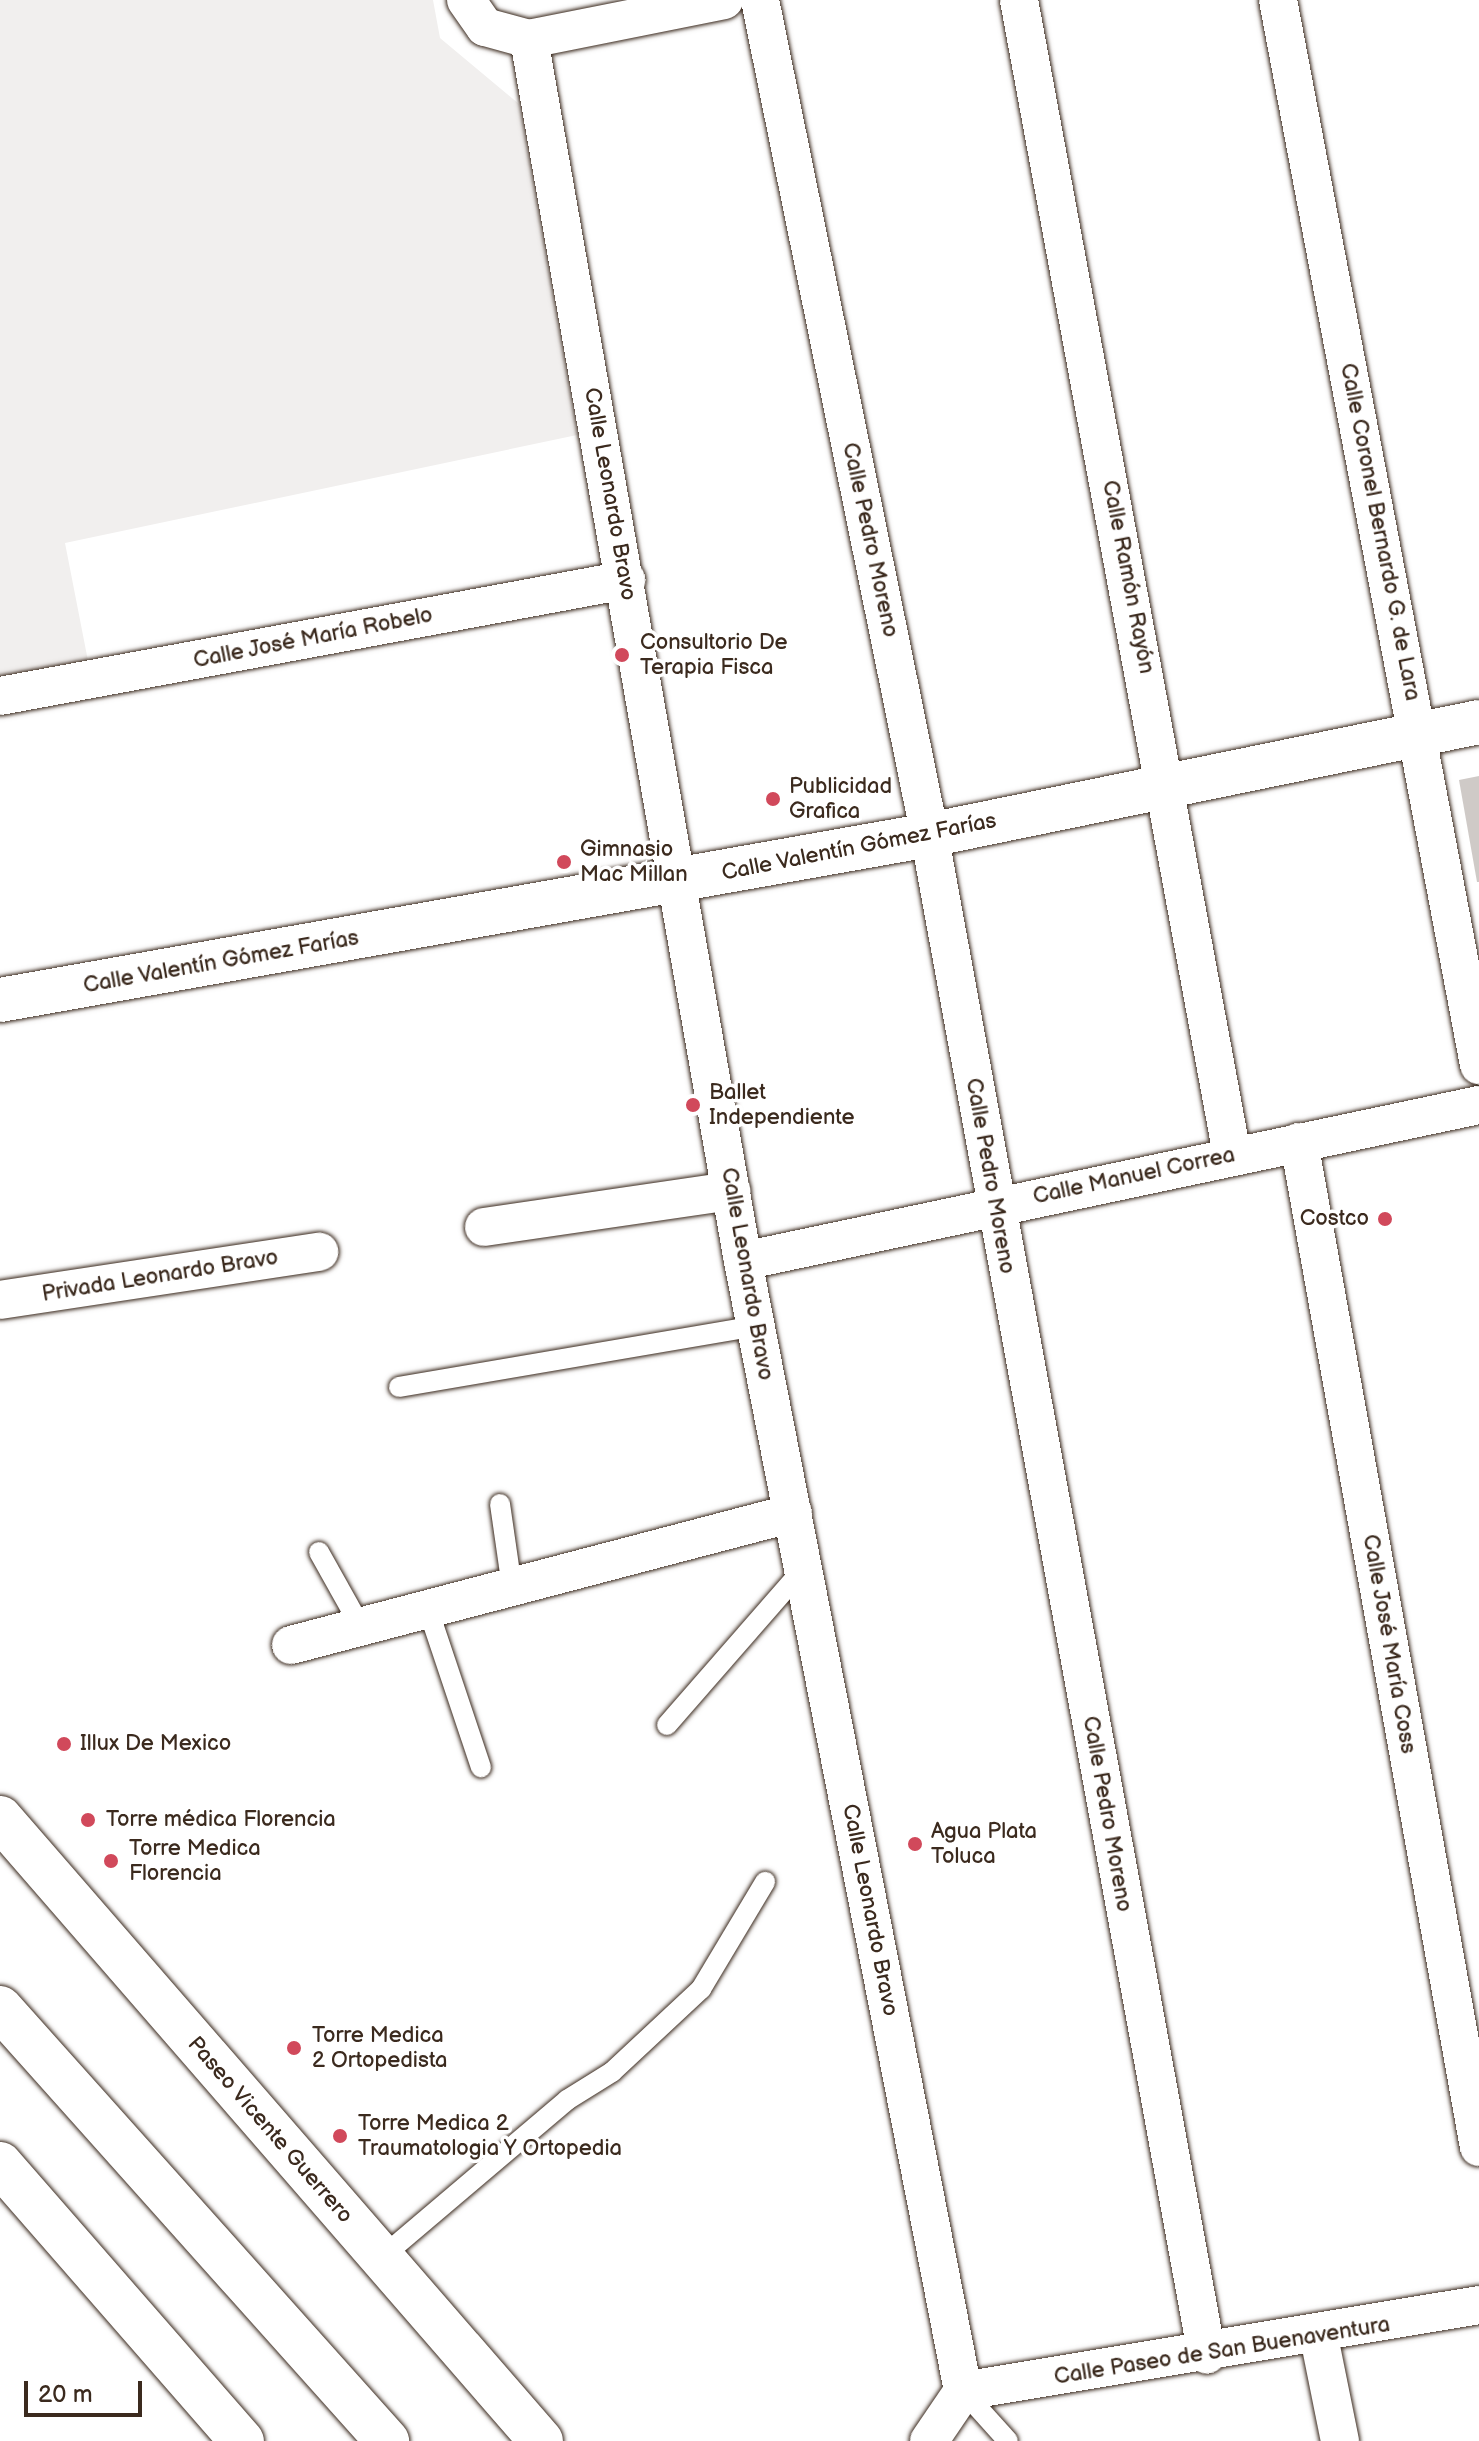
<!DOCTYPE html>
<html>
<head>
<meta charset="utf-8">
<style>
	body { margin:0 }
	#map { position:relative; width:1479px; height:2441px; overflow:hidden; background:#fff; font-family:"Balsamiq Sans",sans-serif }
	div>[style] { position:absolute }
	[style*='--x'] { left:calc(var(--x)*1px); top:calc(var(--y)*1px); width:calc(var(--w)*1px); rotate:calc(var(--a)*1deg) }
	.built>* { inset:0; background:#f1efee }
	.building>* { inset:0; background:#cfcac7 }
	.roads { filter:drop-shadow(0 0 2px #3b2a1e) drop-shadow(0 0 2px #3b2a1e) }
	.service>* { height:20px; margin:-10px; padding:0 10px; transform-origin:10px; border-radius:10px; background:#fff }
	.minor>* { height:38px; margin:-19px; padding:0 19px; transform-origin:19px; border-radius:19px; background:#fff }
	.secondary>* { height:44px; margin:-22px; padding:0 22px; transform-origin:22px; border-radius:22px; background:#fff }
	.dots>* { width:22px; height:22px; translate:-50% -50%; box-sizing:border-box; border:4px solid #fff; border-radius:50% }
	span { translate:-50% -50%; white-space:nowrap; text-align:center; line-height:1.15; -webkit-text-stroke:7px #fff; paint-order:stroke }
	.street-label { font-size:22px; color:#3b2a1e }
	.poi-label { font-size:22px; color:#3b2a1e }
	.left { translate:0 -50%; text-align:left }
	.right { translate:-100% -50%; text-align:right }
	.scale { position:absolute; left:24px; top:2381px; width:118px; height:36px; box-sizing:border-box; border:4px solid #3b2a1e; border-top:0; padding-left:10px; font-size:24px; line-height:28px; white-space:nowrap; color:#3b2a1e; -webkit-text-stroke:6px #fff; paint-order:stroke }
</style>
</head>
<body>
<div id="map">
	<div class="built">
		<div style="clip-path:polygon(0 0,433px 0,440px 38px,519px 104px,577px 435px,65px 543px,89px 666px,0 681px)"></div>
	</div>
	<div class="building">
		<div style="clip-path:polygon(1479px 776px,1479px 882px,1477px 882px,1459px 780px)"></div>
	</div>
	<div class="roads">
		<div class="service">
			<div style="--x:399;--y:1387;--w:362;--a:-9.7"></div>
			<div style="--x:500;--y:1504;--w:84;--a:81.8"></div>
			<div style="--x:319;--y:1552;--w:86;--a:60.8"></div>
			<div style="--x:428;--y:1609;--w:167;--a:71.5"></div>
			<div style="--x:667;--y:1725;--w:207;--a:-48.9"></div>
			<div style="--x:381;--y:2258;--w:244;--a:-40.3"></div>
			<div style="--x:567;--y:2100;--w:53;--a:-31.9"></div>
			<div style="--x:612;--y:2072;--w:122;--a:-43"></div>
			<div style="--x:701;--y:1989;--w:125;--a:-59.1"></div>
			<div style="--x:963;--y:2391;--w:67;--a:48"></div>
		</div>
		<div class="minor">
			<div style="--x:466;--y:0;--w:33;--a:55"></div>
			<div style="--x:485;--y:27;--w:46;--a:15.3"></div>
			<div style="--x:529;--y:39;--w:199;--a:-11.3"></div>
			<div style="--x:760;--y:0;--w:834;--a:78.51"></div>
			<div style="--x:926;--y:817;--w:1563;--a:79.65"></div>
			<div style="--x:1019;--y:0;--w:1174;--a:79.55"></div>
			<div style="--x:1278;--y:0;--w:1084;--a:79.31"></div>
			<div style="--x:529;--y:39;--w:1241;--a:80.07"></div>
			<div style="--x:743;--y:1261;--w:1151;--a:78.98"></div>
			<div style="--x:0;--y:696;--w:637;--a:-10.5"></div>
			<div style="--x:1299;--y:1142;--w:1021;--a:79.85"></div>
			<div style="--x:484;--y:1227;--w:250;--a:-8.3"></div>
			<div style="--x:743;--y:1261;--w:752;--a:-11.97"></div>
			<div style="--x:0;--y:1300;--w:323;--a:-8.6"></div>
			<div style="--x:291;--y:1645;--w:519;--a:-14.73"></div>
			<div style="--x:1319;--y:2337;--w:106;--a:78.6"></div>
			<div style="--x:963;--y:2391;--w:523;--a:-9.46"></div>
			<div style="--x:929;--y:2441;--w:60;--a:-55.8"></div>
		</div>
		<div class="secondary">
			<div style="--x:0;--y:1000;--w:944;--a:-10.07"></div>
			<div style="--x:929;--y:835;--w:561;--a:-11.61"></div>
			<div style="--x:0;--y:1818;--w:825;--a:49.03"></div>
			<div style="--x:0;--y:2008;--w:581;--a:48.21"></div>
			<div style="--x:0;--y:2164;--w:368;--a:48.9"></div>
		</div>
	</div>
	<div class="dots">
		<div style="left:622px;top:655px;background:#d1495b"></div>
		<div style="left:773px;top:799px;background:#d1495b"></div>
		<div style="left:564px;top:862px;background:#d1495b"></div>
		<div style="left:693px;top:1105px;background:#d1495b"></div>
		<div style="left:1385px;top:1219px;background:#d1495b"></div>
		<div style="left:64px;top:1744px;background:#d1495b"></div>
		<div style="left:88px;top:1820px;background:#d1495b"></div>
		<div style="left:915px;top:1844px;background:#d1495b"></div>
		<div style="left:111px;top:1861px;background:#d1495b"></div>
		<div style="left:294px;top:2048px;background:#d1495b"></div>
		<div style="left:340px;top:2136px;background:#d1495b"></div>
	</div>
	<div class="street-label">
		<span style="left:610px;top:494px;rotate:80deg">Calle Leonardo Bravo</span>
		<span style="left:1380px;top:532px;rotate:79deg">Calle Coronel Bernardo G. de Lara</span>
		<span style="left:870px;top:540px;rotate:78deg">Calle Pedro Moreno</span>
		<span style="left:1128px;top:577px;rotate:79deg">Calle Ramón Rayón</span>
		<span style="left:313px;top:638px;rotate:-11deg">Calle José María Robelo</span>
		<span style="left:859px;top:847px;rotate:-11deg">Calle Valentín Gómez Farías</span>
		<span style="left:221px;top:962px;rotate:-10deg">Calle Valentín Gómez Farías</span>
		<span style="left:990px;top:1176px;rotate:80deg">Calle Pedro Moreno</span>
		<span style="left:1134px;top:1176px;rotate:-12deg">Calle Manuel Correa</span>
		<span style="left:747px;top:1274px;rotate:80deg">Calle Leonardo Bravo</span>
		<span style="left:160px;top:1276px;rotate:-9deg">Privada Leonardo Bravo</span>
		<span style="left:1389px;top:1644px;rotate:80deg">Calle José María Coss</span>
		<span style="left:1107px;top:1814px;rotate:80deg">Calle Pedro Moreno</span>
		<span style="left:870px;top:1910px;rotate:79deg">Calle Leonardo Bravo</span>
		<span style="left:270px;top:2130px;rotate:49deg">Paseo Vicente Guerrero</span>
		<span style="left:1222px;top:2351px;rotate:-9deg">Calle Paseo de San Buenaventura</span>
	</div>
	<div class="poi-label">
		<span class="left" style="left:640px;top:655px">Consultorio De<br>Terapia Fisca</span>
		<span class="left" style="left:789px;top:799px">Publicidad<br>Grafica</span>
		<span class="left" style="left:580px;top:862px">Gimnasio<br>Mac Millan</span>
		<span class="left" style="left:709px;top:1105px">Ballet<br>Independiente</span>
		<span class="right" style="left:1369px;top:1219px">Costco</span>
		<span class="left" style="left:80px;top:1744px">Illux De Mexico</span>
		<span class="left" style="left:106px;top:1820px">Torre médica Florencia</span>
		<span class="left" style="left:931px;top:1844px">Agua Plata<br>Toluca</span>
		<span class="left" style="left:129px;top:1861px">Torre Medica<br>Florencia</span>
		<span class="left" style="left:312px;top:2048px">Torre Medica<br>2 Ortopedista</span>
		<span class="left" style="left:358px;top:2136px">Torre Medica 2<br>Traumatologia Y Ortopedia</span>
	</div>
	<div class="scale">20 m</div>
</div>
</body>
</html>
